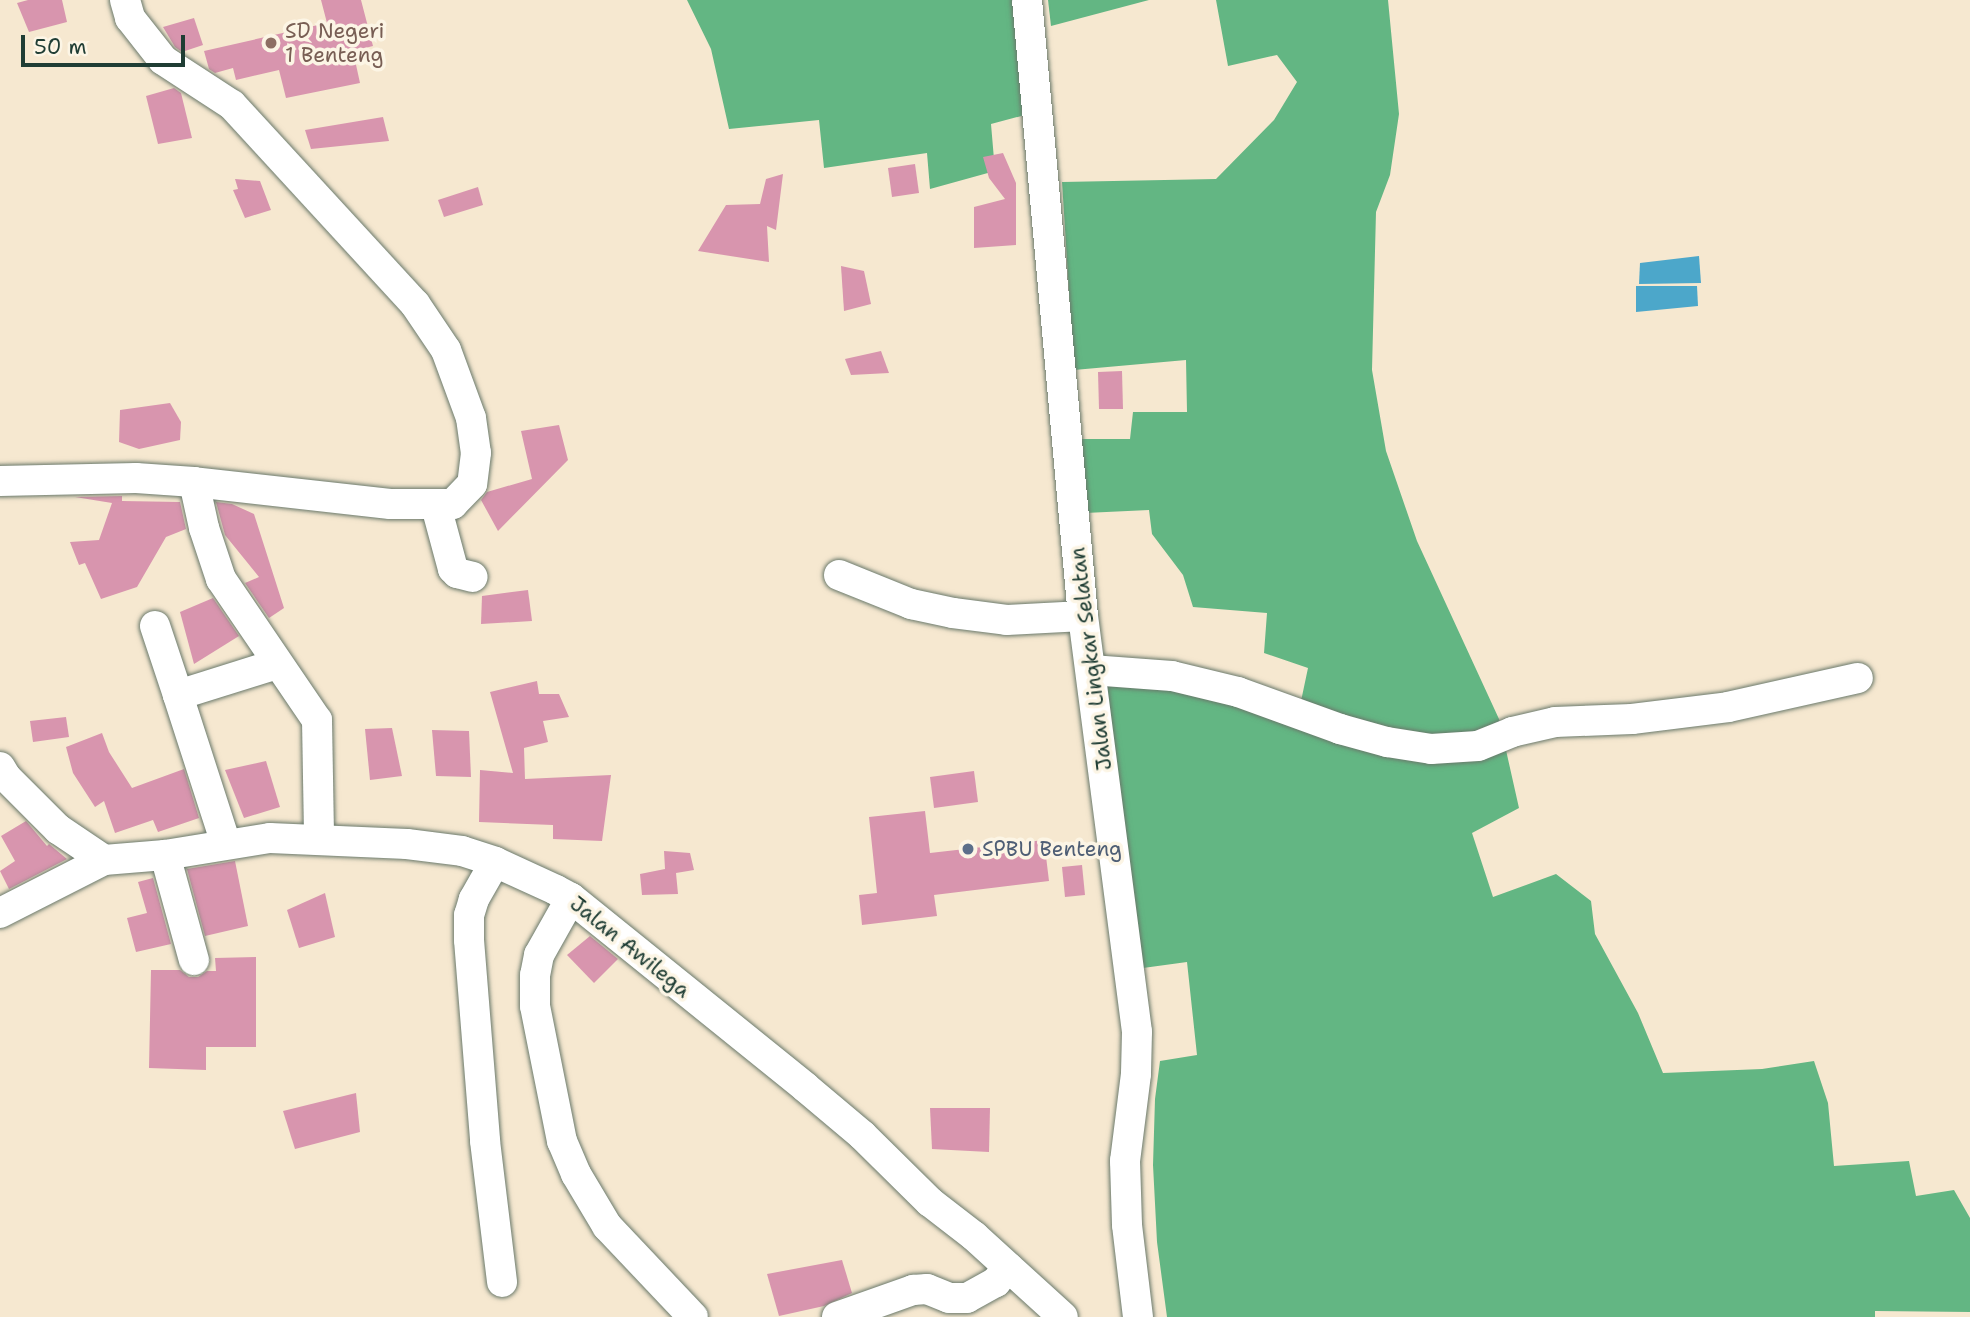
<!DOCTYPE html>
<html>
<head>
<meta charset="utf-8">
<style>
	body { margin:0 }
	#map { position:relative; width:1970px; height:1317px; overflow:hidden; background:#f6e8d0; font-family:"Shantell Sans",sans-serif }
	div>[style] { position:absolute }
	[style*='--x'] { left:calc(var(--x)*1px); top:calc(var(--y)*1px); width:calc(var(--w)*1px); rotate:calc(var(--a)*1deg) }
	.forest>* { inset:0; background:#63b683 }
	.water>* { inset:0; background:#4ca7ca }
	.building>* { inset:0; background:#d895ae }
	.roads { filter:drop-shadow(0 0 2px #6a796b) drop-shadow(0 0 2px #6a796b) }
	.minor>* { height:30px; margin:-15px; padding:0 15px; transform-origin:15px; border-radius:15px; background:#fff }
	.dots>* { width:19px; height:19px; translate:-50% -50%; box-sizing:border-box; border:4px solid #fcf5e5; border-radius:50% }
	span { translate:-50% -50%; white-space:nowrap; text-align:center; line-height:1.15; -webkit-text-stroke:7px #fcf5e5; paint-order:stroke }
	.education-label { font-size:21px; color:#785e54 }
	.left { translate:0 -50%; text-align:left }
	.street-label { font-size:21px; color:#1f3d34 }
	.service-label { font-size:21px; color:#4e5e75 }
	.scale { position:absolute; left:21px; top:35px; width:164px; height:32px; box-sizing:border-box; border:4px solid #1f3d34; border-top:0; padding-left:9px; font-size:21px; line-height:24px; white-space:nowrap; color:#1f3d34; -webkit-text-stroke:5px #fcf5e5; paint-order:stroke }
</style>
</head>
<body>
<div id="map">
	<div class="forest">
		<div style="clip-path:polygon(687px 0,1013px 0,1025px 115px,991px 124px,995px 171px,930px 189px,927px 153px,824px 168px,819px 120px,729px 129px,711px 49px)"></div>
		<div style="clip-path:polygon(1048px 0,1149px 0,1051px 26px)"></div>
		<div style="clip-path:polygon(1216px 0,1388px 0,1399px 114px,1390px 175px,1376px 212px,1372px 370px,1386px 451px,1417px 541px,1499px 719px,1519px 808px,1472px 833px,1493px 897px,1556px 874px,1591px 901px,1595px 934px,1638px 1013px,1663px 1073px,1762px 1069px,1814px 1061px,1828px 1103px,1834px 1166px,1909px 1161px,1916px 1196px,1954px 1190px,1970px 1218px,1970px 1312px,1875px 1311px,1875px 1317px,1167px 1317px,1157px 1242px,1153px 1165px,1155px 1099px,1160px 1061px,1197px 1055px,1187px 962px,1143px 968px,1104px 678px,1173px 688px,1297px 720px,1308px 668px,1264px 653px,1267px 613px,1193px 607px,1183px 575px,1152px 534px,1149px 510px,1085px 513px,1081px 439px,1130px 439px,1133px 412px,1187px 412px,1186px 360px,1074px 370px,1062px 182px,1216px 179px,1274px 120px,1297px 82px,1277px 55px,1228px 66px)"></div>
	</div>
	<div class="water">
		<div style="clip-path:polygon(1699px 256px,1701px 283px,1639px 284px,1640px 263px)"></div>
		<div style="clip-path:polygon(1636px 286px,1697px 286px,1698px 306px,1636px 312px)"></div>
	</div>
	<div class="building">
		<div style="clip-path:polygon(28px 0,62px 0,67px 22px,29px 32px,17px 3px)"></div>
		<div style="clip-path:polygon(321px 0,361px 0,373px 46px,353px 51px,360px 83px,286px 98px,279px 70px,236px 80px,233px 68px,215px 73px,209px 69px,204px 51px,327px 23px)"></div>
		<div style="clip-path:polygon(194px 18px,203px 45px,182px 52px,175px 47px,163px 27px)"></div>
		<div style="clip-path:polygon(174px 88px,181px 93px,192px 138px,158px 144px,146px 96px)"></div>
		<div style="clip-path:polygon(383px 117px,389px 141px,311px 149px,305px 130px)"></div>
		<div style="clip-path:polygon(1003px 153px,1016px 183px,1016px 245px,974px 248px,974px 207px,1005px 199px,989px 178px,983px 157px)"></div>
		<div style="clip-path:polygon(915px 164px,919px 193px,892px 197px,888px 168px)"></div>
		<div style="clip-path:polygon(783px 174px,776px 230px,767px 226px,769px 262px,698px 251px,726px 205px,760px 204px,766px 179px)"></div>
		<div style="clip-path:polygon(235px 179px,260px 181px,271px 210px,245px 218px,233px 190px,238px 189px)"></div>
		<div style="clip-path:polygon(478px 187px,483px 205px,444px 217px,438px 200px)"></div>
		<div style="clip-path:polygon(841px 266px,864px 271px,871px 304px,844px 311px)"></div>
		<div style="clip-path:polygon(881px 351px,889px 373px,851px 375px,845px 359px)"></div>
		<div style="clip-path:polygon(1122px 371px,1123px 409px,1099px 409px,1098px 372px)"></div>
		<div style="clip-path:polygon(170px 403px,181px 422px,180px 440px,139px 449px,119px 442px,120px 410px)"></div>
		<div style="clip-path:polygon(559px 425px,568px 460px,498px 531px,481px 500px,487px 492px,532px 479px,521px 431px)"></div>
		<div style="clip-path:polygon(122px 496px,122px 501px,180px 502px,186px 529px,166px 537px,137px 587px,101px 599px,85px 563px,79px 565px,70px 542px,99px 540px,112px 503px,75px 497px)"></div>
		<div style="clip-path:polygon(216px 502px,232px 504px,254px 514px,284px 608px,269px 618px,245px 583px,259px 577px,225px 535px)"></div>
		<div style="clip-path:polygon(528px 590px,532px 621px,481px 624px,482px 596px)"></div>
		<div style="clip-path:polygon(213px 598px,239px 636px,194px 664px,180px 612px)"></div>
		<div style="clip-path:polygon(537px 681px,539px 694px,559px 694px,569px 717px,543px 721px,548px 742px,524px 748px,525px 779px,611px 775px,602px 841px,553px 839px,553px 825px,479px 822px,480px 770px,513px 773px,490px 692px)"></div>
		<div style="clip-path:polygon(66px 717px,69px 737px,33px 742px,30px 721px)"></div>
		<div style="clip-path:polygon(392px 728px,402px 776px,370px 780px,365px 729px)"></div>
		<div style="clip-path:polygon(432px 730px,469px 731px,471px 777px,436px 776px)"></div>
		<div style="clip-path:polygon(102px 733px,109px 752px,132px 788px,184px 769px,199px 818px,158px 832px,153px 820px,115px 833px,104px 801px,95px 807px,73px 773px,66px 747px)"></div>
		<div style="clip-path:polygon(266px 761px,280px 807px,244px 818px,225px 770px)"></div>
		<div style="clip-path:polygon(974px 771px,978px 802px,934px 808px,930px 777px)"></div>
		<div style="clip-path:polygon(925px 811px,930px 853px,1044px 840px,1049px 881px,934px 895px,937px 916px,862px 925px,859px 895px,877px 893px,869px 817px)"></div>
		<div style="clip-path:polygon(26px 821px,47px 846px,49px 844px,67px 859px,9px 889px,0 871px,15px 861px,1px 836px)"></div>
		<div style="clip-path:polygon(664px 851px,690px 853px,694px 870px,676px 873px,678px 894px,642px 895px,640px 874px,665px 869px)"></div>
		<div style="clip-path:polygon(235px 861px,248px 926px,205px 936px,187px 869px)"></div>
		<div style="clip-path:polygon(1082px 865px,1085px 895px,1065px 897px,1062px 867px)"></div>
		<div style="clip-path:polygon(153px 878px,171px 944px,136px 952px,127px 918px,147px 913px,138px 882px)"></div>
		<div style="clip-path:polygon(325px 893px,335px 937px,299px 948px,287px 910px)"></div>
		<div style="clip-path:polygon(590px 936px,618px 959px,594px 983px,567px 955px)"></div>
		<div style="clip-path:polygon(256px 957px,256px 1047px,206px 1047px,206px 1070px,149px 1068px,151px 970px,180px 970px,189px 977px,198px 977px,207px 971px,216px 971px,215px 958px)"></div>
		<div style="clip-path:polygon(356px 1093px,360px 1132px,295px 1149px,283px 1111px)"></div>
		<div style="clip-path:polygon(930px 1108px,990px 1108px,989px 1152px,932px 1149px)"></div>
		<div style="clip-path:polygon(842px 1260px,852px 1293px,824px 1306px,779px 1316px,767px 1274px)"></div>
	</div>
	<div class="roads">
		<div class="minor">
			<div style="--x:125;--y:0;--w:19;--a:74"></div>
			<div style="--x:130;--y:18;--w:53;--a:51.8"></div>
			<div style="--x:163;--y:60;--w:82;--a:33.1"></div>
			<div style="--x:232;--y:105;--w:270;--a:47.4"></div>
			<div style="--x:415;--y:304;--w:55;--a:56"></div>
			<div style="--x:446;--y:350;--w:72;--a:69.8"></div>
			<div style="--x:471;--y:418;--w:35;--a:82"></div>
			<div style="--x:476;--y:453;--w:31;--a:97"></div>
			<div style="--x:472;--y:484;--w:28;--a:134"></div>
			<div style="--x:453;--y:504;--w:63;--a:180"></div>
			<div style="--x:390;--y:504;--w:197;--a:-173.6"></div>
			<div style="--x:1027;--y:0;--w:619;--a:84.81"></div>
			<div style="--x:1083;--y:616;--w:419;--a:82.6"></div>
			<div style="--x:1137;--y:1032;--w:42;--a:91.4"></div>
			<div style="--x:1136;--y:1074;--w:88;--a:97.2"></div>
			<div style="--x:1125;--y:1161;--w:64;--a:88.2"></div>
			<div style="--x:1127;--y:1225;--w:93;--a:83.2"></div>
			<div style="--x:0;--y:481;--w:136;--a:-1.3"></div>
			<div style="--x:136;--y:478;--w:58;--a:3.9"></div>
			<div style="--x:194;--y:482;--w:47;--a:77.7"></div>
			<div style="--x:204;--y:528;--w:54;--a:71.6"></div>
			<div style="--x:221;--y:579;--w:171;--a:55.8"></div>
			<div style="--x:317;--y:720;--w:118;--a:89"></div>
			<div style="--x:436;--y:506;--w:65;--a:74.9"></div>
			<div style="--x:453;--y:569;--w:6;--a:45"></div>
			<div style="--x:457;--y:573;--w:16;--a:14"></div>
			<div style="--x:839;--y:575;--w:78;--a:21.9"></div>
			<div style="--x:911;--y:604;--w:43;--a:12.1"></div>
			<div style="--x:953;--y:613;--w:54;--a:7.4"></div>
			<div style="--x:1007;--y:620;--w:76;--a:-3"></div>
			<div style="--x:155;--y:626;--w:73;--a:71.6"></div>
			<div style="--x:1091;--y:670;--w:81;--a:4.2"></div>
			<div style="--x:1172;--y:676;--w:68;--a:13.6"></div>
			<div style="--x:1238;--y:692;--w:109;--a:19.9"></div>
			<div style="--x:1340;--y:729;--w:49;--a:15.5"></div>
			<div style="--x:1387;--y:742;--w:45;--a:9"></div>
			<div style="--x:1431;--y:749;--w:47;--a:-3.7"></div>
			<div style="--x:1478;--y:746;--w:37;--a:-22"></div>
			<div style="--x:1512;--y:732;--w:44;--a:-13.1"></div>
			<div style="--x:1555;--y:722;--w:77;--a:-2.2"></div>
			<div style="--x:1632;--y:719;--w:97;--a:-7.1"></div>
			<div style="--x:1728;--y:707;--w:133;--a:-12.6"></div>
			<div style="--x:0;--y:767;--w:12;--a:59"></div>
			<div style="--x:6;--y:777;--w:74;--a:45"></div>
			<div style="--x:58;--y:829;--w:55;--a:34"></div>
			<div style="--x:104;--y:860;--w:61;--a:-4.7"></div>
			<div style="--x:165;--y:855;--w:106;--a:-9.2"></div>
			<div style="--x:270;--y:838;--w:137;--a:2.5"></div>
			<div style="--x:407;--y:844;--w:55;--a:7.3"></div>
			<div style="--x:462;--y:851;--w:35;--a:18"></div>
			<div style="--x:495;--y:862;--w:67;--a:24.7"></div>
			<div style="--x:556;--y:890;--w:17;--a:28"></div>
			<div style="--x:571;--y:898;--w:301;--a:38.9"></div>
			<div style="--x:805;--y:1087;--w:75;--a:40.1"></div>
			<div style="--x:862;--y:1135;--w:95;--a:44.6"></div>
			<div style="--x:930;--y:1202;--w:56;--a:37.7"></div>
			<div style="--x:974;--y:1236;--w:120;--a:42.3"></div>
			<div style="--x:226;--y:844;--w:157;--a:-107.9"></div>
			<div style="--x:178;--y:695;--w:104;--a:-17.4"></div>
			<div style="--x:165;--y:855;--w:109;--a:74.6"></div>
			<div style="--x:495;--y:862;--w:43;--a:119.6"></div>
			<div style="--x:474;--y:899;--w:17;--a:107"></div>
			<div style="--x:469;--y:915;--w:25;--a:90"></div>
			<div style="--x:469;--y:940;--w:202;--a:85.4"></div>
			<div style="--x:485;--y:1141;--w:142;--a:83.1"></div>
			<div style="--x:571;--y:898;--w:65;--a:119.3"></div>
			<div style="--x:539;--y:955;--w:20;--a:101"></div>
			<div style="--x:535;--y:975;--w:31;--a:90"></div>
			<div style="--x:535;--y:1006;--w:138;--a:78.7"></div>
			<div style="--x:562;--y:1141;--w:36;--a:67"></div>
			<div style="--x:576;--y:1174;--w:61;--a:59.2"></div>
			<div style="--x:607;--y:1226;--w:125;--a:46.6"></div>
			<div style="--x:0;--y:913;--w:117;--a:-27"></div>
			<div style="--x:837;--y:1317;--w:81;--a:-19.6"></div>
			<div style="--x:913;--y:1290;--w:14;--a:-4"></div>
			<div style="--x:927;--y:1289;--w:24;--a:22"></div>
			<div style="--x:949;--y:1298;--w:18;--a:0"></div>
			<div style="--x:967;--y:1298;--w:33;--a:-29"></div>
			<div style="--x:996;--y:1282;--w:19;--a:-51"></div>
		</div>
	</div>
	<div class="dots">
		<div style="left:271px;top:43px;background:#8d6e63"></div>
		<div style="left:968px;top:849px;background:#5c6f8a"></div>
	</div>
	<div class="education-label">
		<span class="left" style="left:285px;top:43px">SD Negeri<br>1 Benteng</span>
	</div>
	<div class="street-label">
		<span style="left:1091px;top:659px;rotate:-97deg">Jalan Lingkar Selatan</span>
		<span style="left:630px;top:947px;rotate:39deg">Jalan Awilega</span>
	</div>
	<div class="service-label">
		<span class="left" style="left:982px;top:849px">SPBU Benteng</span>
	</div>
	<div class="scale">50 m</div>
</div>
</body>
</html>
